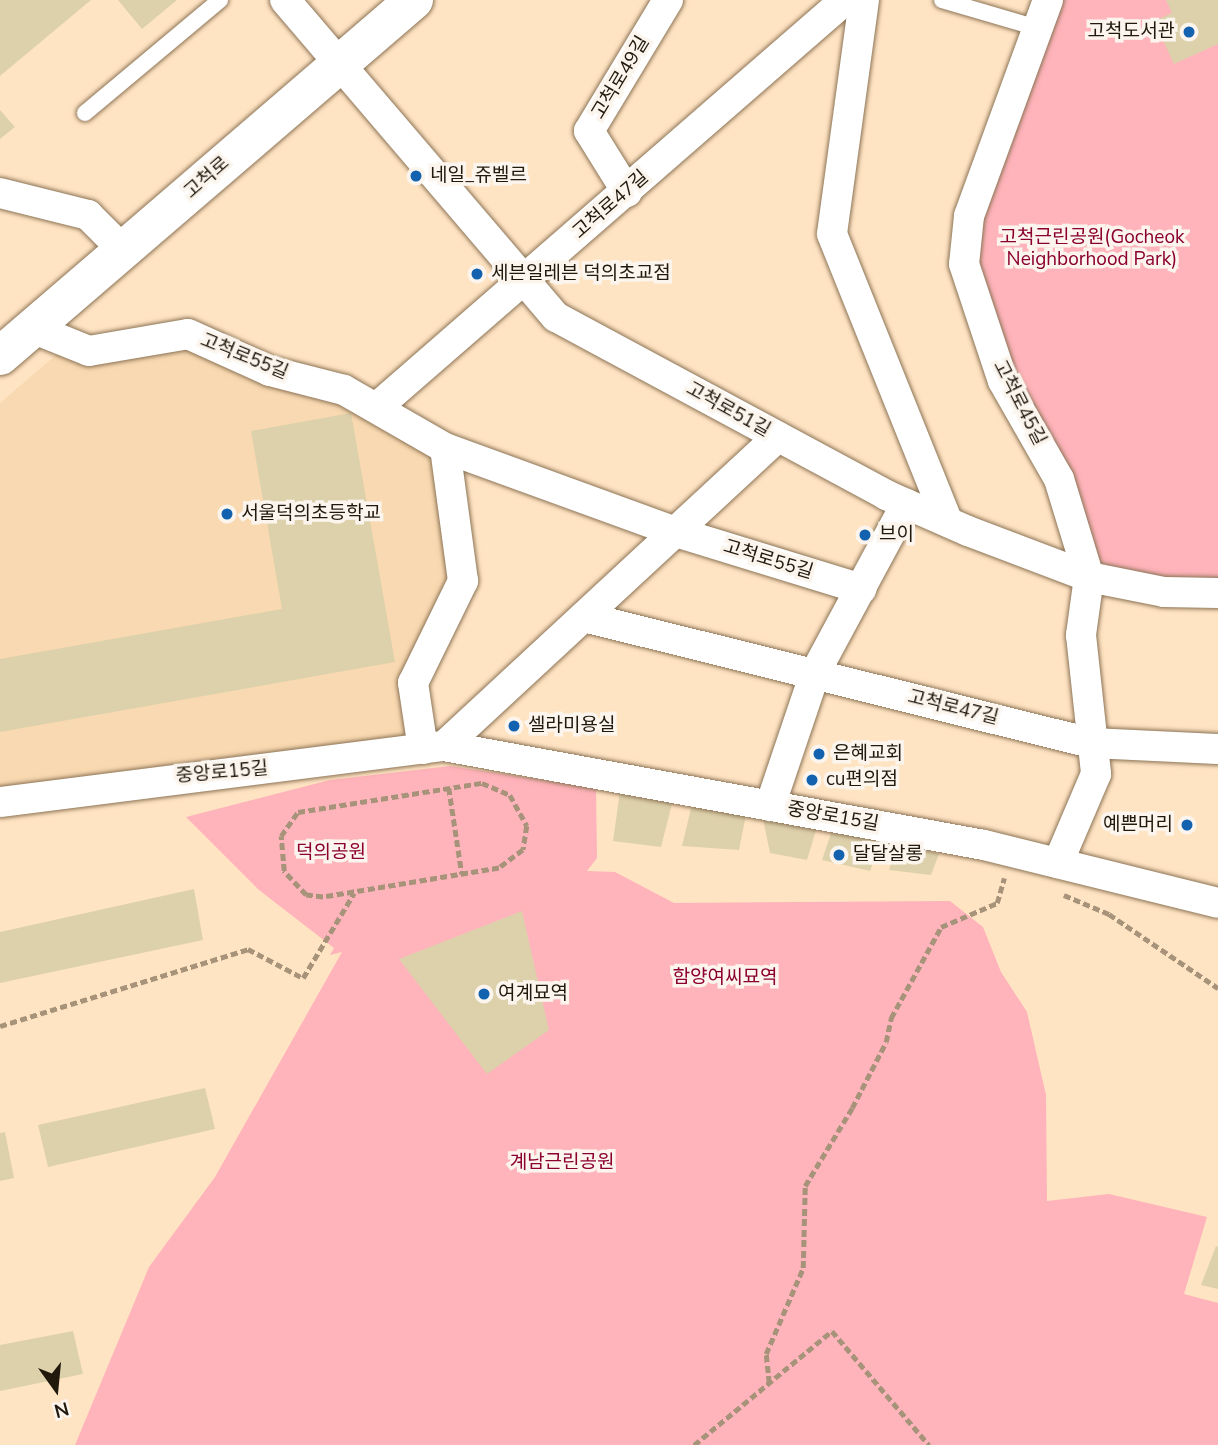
<!DOCTYPE html>
<html>
<head>
<meta charset="utf-8">
<style>
	body { margin:0 }
	#map { position:relative; width:1218px; height:1445px; overflow:hidden; background:#ffe4c3; font-family:"Nunito Sans","Noto Sans KR",sans-serif }
	div>[style] { position:absolute }
	[style*='--x'] { left:calc(var(--x)*1px); top:calc(var(--y)*1px); width:calc(var(--w)*1px); rotate:calc(var(--a)*1deg) }
	.built>* { inset:0; background:#f9d9b1 }
	.green>* { inset:0; background:#ffb3ba }
	.building>* { inset:0; background:#ddd1ab }
	.path>* { height:4.5px; margin-top:-2.25px; transform-origin:0; background:repeating-linear-gradient(90deg,#a6937a 0 7px,transparent 0 10.5px) }
	.roads { filter:drop-shadow(0 0 2px #8c7456) drop-shadow(0 0 2px #8c7456) }
	.service>* { height:16px; margin:-8px; padding:0 8px; transform-origin:8px; border-radius:8px; background:#fff }
	.minor>* { height:30px; margin:-15px; padding:0 15px; transform-origin:15px; border-radius:15px; background:#fff }
	.secondary>* { height:38px; margin:-19px; padding:0 19px; transform-origin:19px; border-radius:19px; background:#fff }
	.dots>* { width:19px; height:19px; translate:-50% -50%; box-sizing:border-box; border:4px solid #fbf5ee; border-radius:50% }
	span { translate:-50% -50%; white-space:nowrap; text-align:center; line-height:1.15; -webkit-text-stroke:7px #fbf5ee; paint-order:stroke }
	.poi-label { font-size:19px; color:#22190d }
	.right { translate:-100% -50%; text-align:right }
	.left { translate:0 -50%; text-align:left }
	.street-label { font-size:19px; color:#22190d }
	.park-label { font-size:19px; color:#8b002f }
	.north { position:absolute; left:21px; top:1354px; width:70px; height:70px; -webkit-text-stroke:5px #fbf5ee; paint-order:stroke; rotate:165deg; font-size:19px; font-weight:700; line-height:28px; text-align:center; color:#22190d }
	.north::after { content:''; display:block; margin:auto; width:24px; height:32px; background:#22190d; clip-path:polygon(50% 0,100% 100%,50% 72%,0 100%) }
</style>
</head>
<body>
<div id="map">
	<div class="built">
		<div style="clip-path:polygon(188px 334px,445px 448px,463px 581px,413px 683px,423px 749px,0 802px,0 403px,70px 343px)"></div>
	</div>
	<div class="green">
		<div style="clip-path:polygon(1048px 0,1218px 0,1218px 593px,1089px 577px,1003px 381px,969px 216px)"></div>
		<div style="clip-path:polygon(450px 766px,596px 788px,597px 858px,587px 871px,615px 872px,674px 903px,950px 901px,983px 927px,1001px 972px,1027px 1012px,1046px 1095px,1047px 1201px,1109px 1194px,1207px 1217px,1184px 1294px,1218px 1303px,1218px 1445px,75px 1445px,149px 1267px,215px 1177px,342px 952px,330px 955px,334px 948px,259px 890px,186px 817px,330px 780px)"></div>
	</div>
	<div class="building">
		<div style="clip-path:polygon(0 0,91px 0,0 76px)"></div>
		<div style="clip-path:polygon(118px 0,177px 0,142px 29px)"></div>
		<div style="clip-path:polygon(1166px 0,1218px 0,1218px 44px,1174px 64px,1154px 21px,1172px 13px)"></div>
		<div style="clip-path:polygon(0 110px,15px 127px,0 139px)"></div>
		<div style="clip-path:polygon(351px 413px,395px 662px,0 732px,0 659px,282px 609px,251px 431px)"></div>
		<div style="clip-path:polygon(620px 791px,673px 800px,661px 847px,613px 841px)"></div>
		<div style="clip-path:polygon(693px 800px,746px 815px,739px 850px,682px 846px)"></div>
		<div style="clip-path:polygon(763px 819px,817px 827px,807px 860px,770px 853px)"></div>
		<div style="clip-path:polygon(833px 827px,881px 841px,870px 871px,822px 860px)"></div>
		<div style="clip-path:polygon(897px 843px,939px 854px,931px 875px,889px 870px)"></div>
		<div style="clip-path:polygon(194px 889px,203px 940px,0 983px,0 932px)"></div>
		<div style="clip-path:polygon(522px 911px,549px 1030px,487px 1074px,399px 959px)"></div>
		<div style="clip-path:polygon(205px 1088px,215px 1129px,48px 1167px,38px 1125px)"></div>
		<div style="clip-path:polygon(5px 1132px,14px 1178px,0 1181px,0 1133px)"></div>
		<div style="clip-path:polygon(1216px 1246px,1218px 1247px,1218px 1289px,1201px 1285px)"></div>
		<div style="clip-path:polygon(73px 1331px,83px 1374px,0 1391px,0 1345px)"></div>
	</div>
	<div class="path">
		<div style="--x:482;--y:783;--w:30;--a:23"></div>
		<div style="--x:510;--y:795;--w:35;--a:61"></div>
		<div style="--x:527;--y:826;--w:24;--a:99"></div>
		<div style="--x:523;--y:850;--w:30;--a:143"></div>
		<div style="--x:499;--y:868;--w:178;--a:170.6"></div>
		<div style="--x:323;--y:897;--w:17;--a:-173"></div>
		<div style="--x:306;--y:895;--w:33;--a:-133"></div>
		<div style="--x:284;--y:871;--w:35;--a:-95"></div>
		<div style="--x:281;--y:836;--w:29;--a:-55"></div>
		<div style="--x:298;--y:812;--w:186;--a:-9"></div>
		<div style="--x:449;--y:788;--w:87;--a:81.4"></div>
		<div style="--x:1064;--y:895;--w:49;--a:22.9"></div>
		<div style="--x:1109;--y:914;--w:132;--a:34.2"></div>
		<div style="--x:0;--y:1026;--w:260;--a:-17.2"></div>
		<div style="--x:248;--y:949;--w:62;--a:27.8"></div>
		<div style="--x:303;--y:978;--w:99;--a:-59"></div>
		<div style="--x:769;--y:1383;--w:29;--a:-96"></div>
		<div style="--x:766;--y:1354;--w:94;--a:-66.7"></div>
		<div style="--x:803;--y:1268;--w:82;--a:-88.6"></div>
		<div style="--x:805;--y:1186;--w:91;--a:-58.9"></div>
		<div style="--x:852;--y:1108;--w:74;--a:-62.7"></div>
		<div style="--x:886;--y:1042;--w:25;--a:-78"></div>
		<div style="--x:891;--y:1018;--w:104;--a:-61.2"></div>
		<div style="--x:941;--y:927;--w:61;--a:-23.2"></div>
		<div style="--x:997;--y:903;--w:26;--a:-74"></div>
		<div style="--x:694;--y:1445;--w:179;--a:-39.6"></div>
		<div style="--x:832;--y:1331;--w:150;--a:49.6"></div>
	</div>
	<div class="roads">
		<div class="service">
			<div style="--x:942;--y:0;--w:100;--a:16.3"></div>
			<div style="--x:85;--y:113;--w:176;--a:-39.9"></div>
		</div>
		<div class="minor">
			<div style="--x:285;--y:0;--w:417;--a:49.5"></div>
			<div style="--x:556;--y:317;--w:375;--a:28.3"></div>
			<div style="--x:886;--y:495;--w:90;--a:23.7"></div>
			<div style="--x:968;--y:531;--w:129;--a:20.8"></div>
			<div style="--x:1089;--y:577;--w:76;--a:11.3"></div>
			<div style="--x:1164;--y:592;--w:54;--a:1.1"></div>
			<div style="--x:864;--y:0;--w:236;--a:97.8"></div>
			<div style="--x:832;--y:234;--w:310;--a:68.1"></div>
			<div style="--x:1048;--y:0;--w:230;--a:110.1"></div>
			<div style="--x:969;--y:216;--w:48;--a:95.9"></div>
			<div style="--x:964;--y:264;--w:123;--a:71.6"></div>
			<div style="--x:1003;--y:381;--w:113;--a:60.3"></div>
			<div style="--x:1059;--y:479;--w:102;--a:73"></div>
			<div style="--x:1089;--y:577;--w:59;--a:97.9"></div>
			<div style="--x:1081;--y:635;--w:140;--a:83.8"></div>
			<div style="--x:1096;--y:774;--w:97;--a:113.1"></div>
			<div style="--x:627;--y:192;--w:72;--a:-121.9"></div>
			<div style="--x:589;--y:131;--w:153;--a:-58.9"></div>
			<div style="--x:0;--y:193;--w:91;--a:14"></div>
			<div style="--x:88;--y:215;--w:49;--a:45"></div>
			<div style="--x:32;--y:328;--w:61;--a:22"></div>
			<div style="--x:89;--y:351;--w:100;--a:-9.7"></div>
			<div style="--x:188;--y:334;--w:90;--a:24.3"></div>
			<div style="--x:270;--y:371;--w:76;--a:14.4"></div>
			<div style="--x:344;--y:390;--w:116;--a:29.9"></div>
			<div style="--x:445;--y:448;--w:246;--a:20"></div>
			<div style="--x:676;--y:532;--w:194;--a:17.1"></div>
			<div style="--x:376;--y:408;--w:622;--a:-41.02"></div>
			<div style="--x:584;--y:617;--w:522;--a:13.96"></div>
			<div style="--x:1091;--y:743;--w:127;--a:2.7"></div>
			<div style="--x:444;--y:746;--w:455;--a:-42.8"></div>
			<div style="--x:423;--y:749;--w:67;--a:-98.6"></div>
			<div style="--x:413;--y:683;--w:114;--a:-63.9"></div>
			<div style="--x:463;--y:581;--w:134;--a:-97.7"></div>
			<div style="--x:0;--y:802;--w:448;--a:-7.2"></div>
			<div style="--x:444;--y:746;--w:549;--a:10.39"></div>
			<div style="--x:984;--y:845;--w:241;--a:13.9"></div>
			<div style="--x:770;--y:806;--w:140;--a:-71.3"></div>
			<div style="--x:815;--y:673;--w:192;--a:-61.7"></div>
		</div>
		<div class="secondary">
			<div style="--x:0;--y:356;--w:546;--a:-40.69"></div>
		</div>
	</div>
	<div class="dots">
		<div style="left:1189px;top:32px;background:#1262b0"></div>
		<div style="left:416px;top:176px;background:#1262b0"></div>
		<div style="left:477px;top:274px;background:#1262b0"></div>
		<div style="left:227px;top:514px;background:#1262b0"></div>
		<div style="left:865px;top:535px;background:#1262b0"></div>
		<div style="left:514px;top:726px;background:#1262b0"></div>
		<div style="left:819px;top:754px;background:#1262b0"></div>
		<div style="left:812px;top:780px;background:#1262b0"></div>
		<div style="left:1187px;top:825px;background:#1262b0"></div>
		<div style="left:839px;top:855px;background:#1262b0"></div>
		<div style="left:484px;top:994px;background:#1262b0"></div>
	</div>
	<div class="poi-label">
		<span class="right" style="left:1175px;top:32px">고척도서관</span>
		<span class="left" style="left:430px;top:176px">네일_쥬벨르</span>
		<span class="left" style="left:491px;top:274px">세븐일레븐 덕의초교점</span>
		<span class="left" style="left:241px;top:514px">서울덕의초등학교</span>
		<span class="left" style="left:879px;top:535px">브이</span>
		<span class="left" style="left:528px;top:726px">셀라미용실</span>
		<span class="left" style="left:833px;top:754px">은혜교회</span>
		<span class="left" style="left:826px;top:780px">cu편의점</span>
		<span class="right" style="left:1173px;top:825px">예쁜머리</span>
		<span class="left" style="left:853px;top:855px">달달살롱</span>
		<span class="left" style="left:498px;top:994px">여계묘역</span>
	</div>
	<div class="street-label">
		<span style="left:621px;top:78px;rotate:-59deg">고척로49길</span>
		<span style="left:207px;top:178px;rotate:-41deg">고척로</span>
		<span style="left:611px;top:205px;rotate:-41deg">고척로47길</span>
		<span style="left:244px;top:357px;rotate:22deg">고척로55길</span>
		<span style="left:1019px;top:403px;rotate:63deg">고척로45길</span>
		<span style="left:728px;top:410px;rotate:29deg">고척로51길</span>
		<span style="left:768px;top:560px;rotate:17deg">고척로55길</span>
		<span style="left:953px;top:708px;rotate:14deg">고척로47길</span>
		<span style="left:222px;top:773px;rotate:-5deg">중앙로15길</span>
		<span style="left:833px;top:817px;rotate:10deg">중앙로15길</span>
	</div>
	<div class="park-label">
		<span style="left:1092px;top:249px">고척근린공원(Gocheok<br>Neighborhood Park)</span>
		<span style="left:331px;top:853px">덕의공원</span>
		<span style="left:725px;top:978px">함양여씨묘역</span>
		<span style="left:562px;top:1163px">계남근린공원</span>
	</div>
	<div class="north">N</div>
</div>
</body>
</html>
